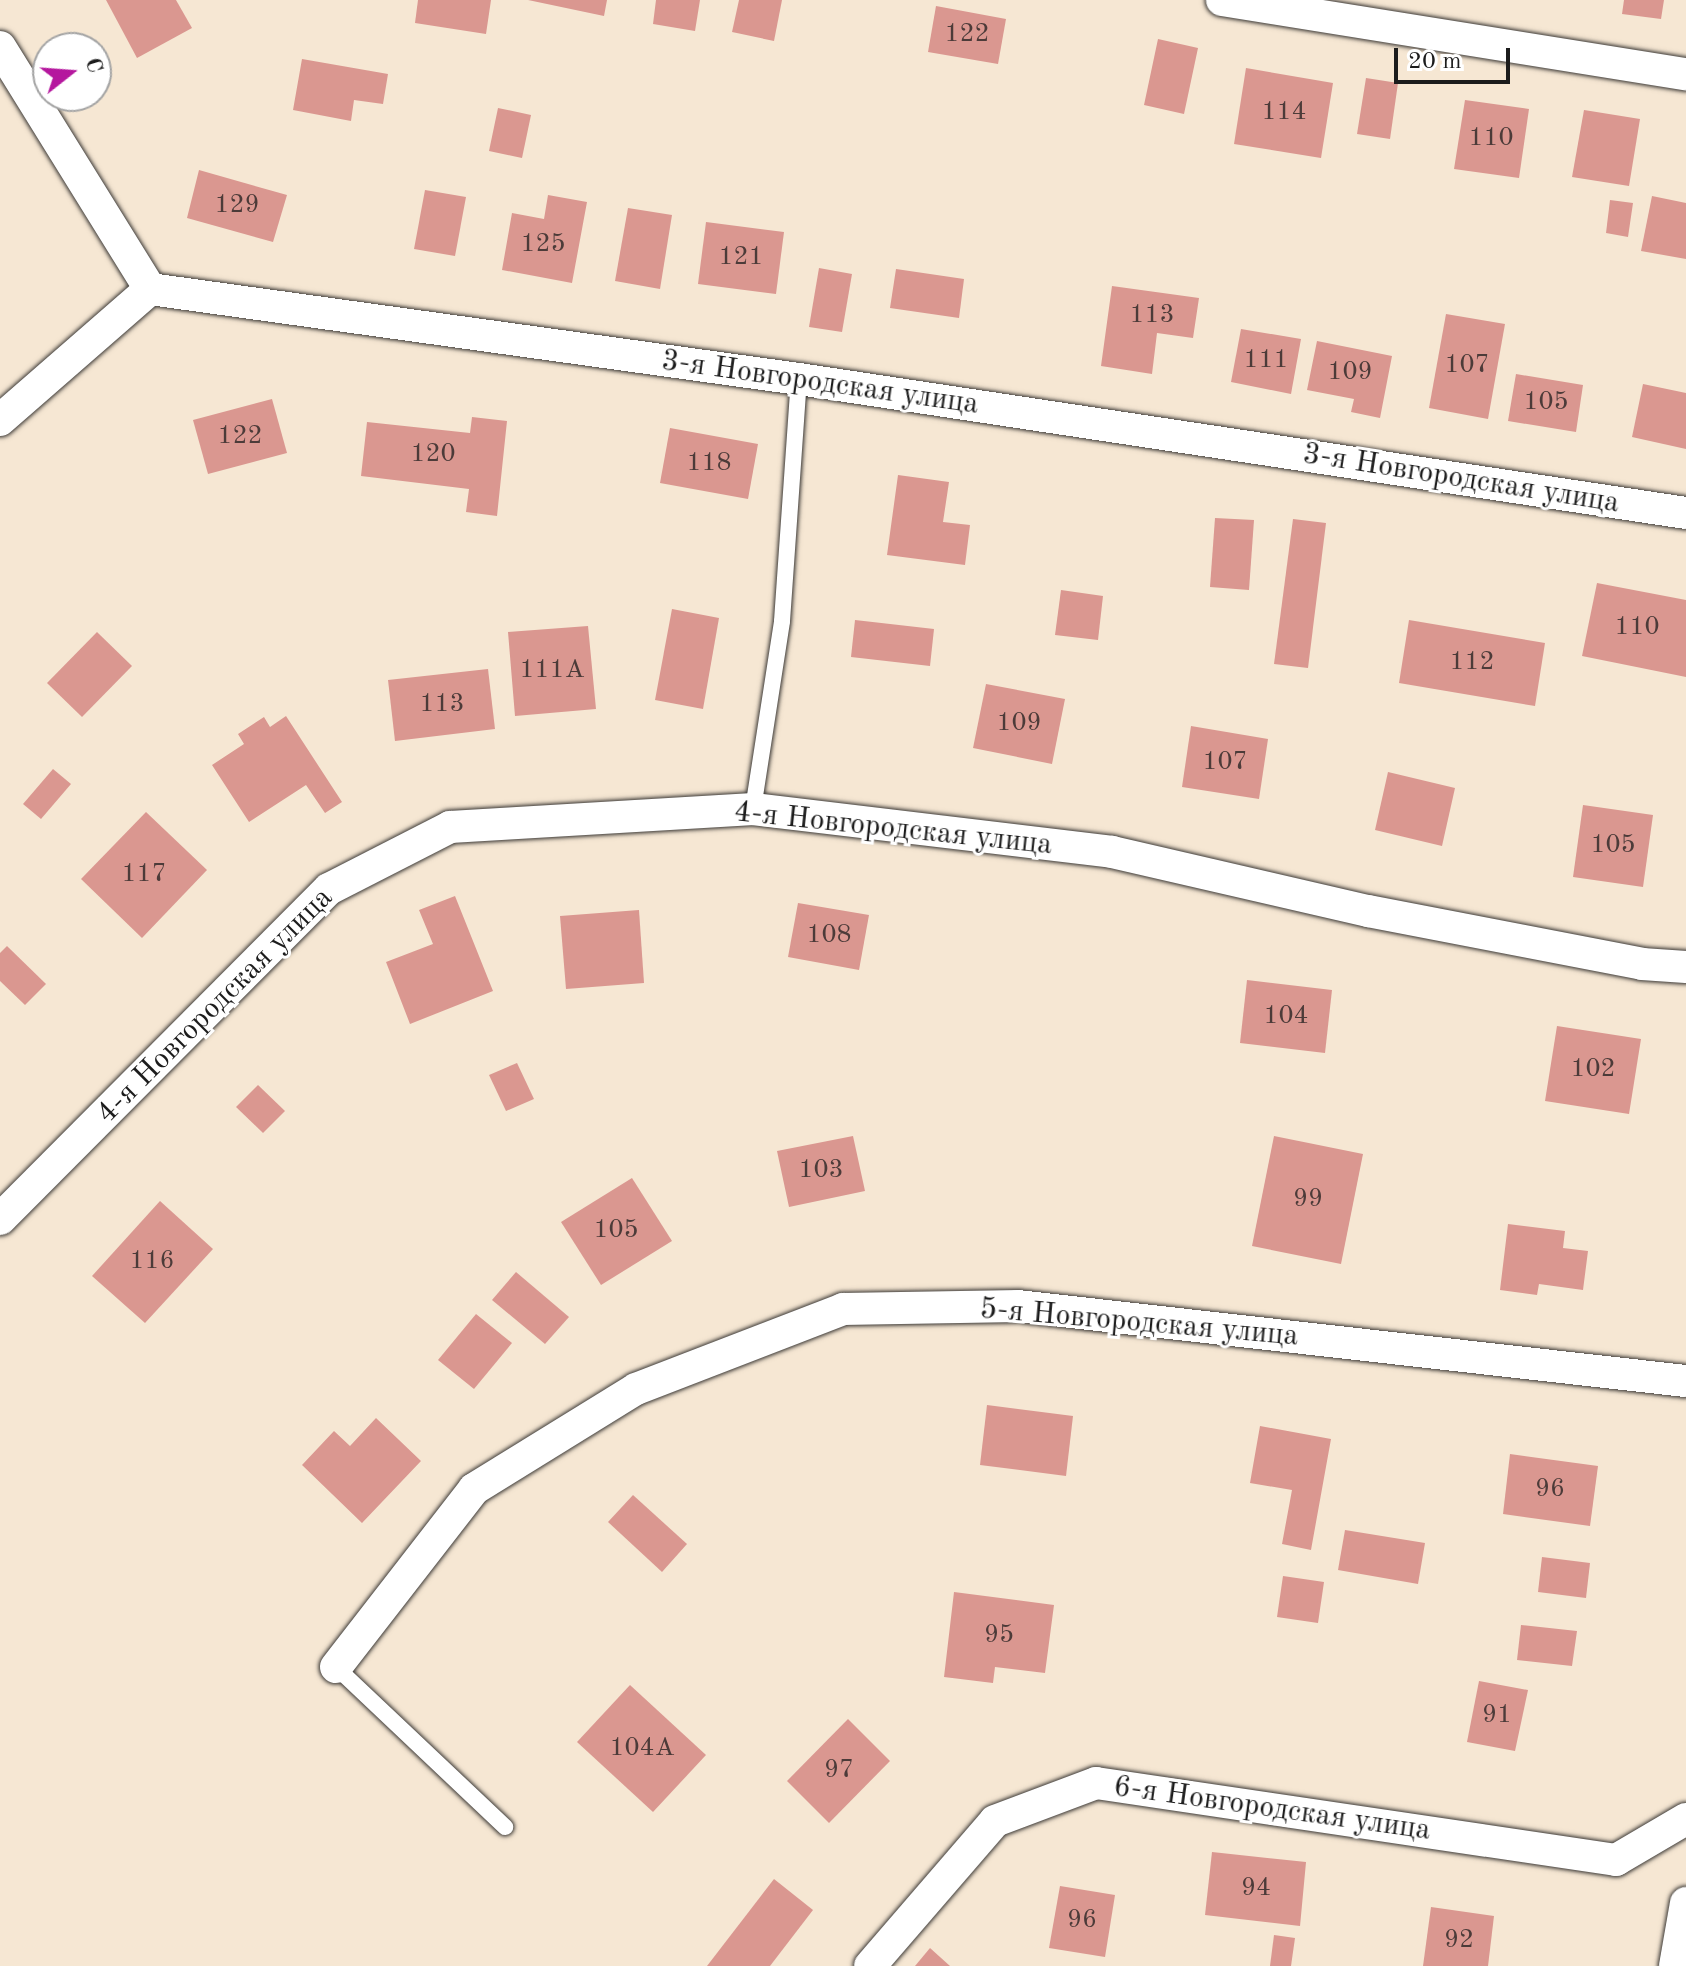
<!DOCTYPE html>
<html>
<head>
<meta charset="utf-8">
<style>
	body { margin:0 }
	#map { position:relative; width:1686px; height:1966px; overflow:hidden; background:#f6e7d3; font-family:"Old Standard TT",serif }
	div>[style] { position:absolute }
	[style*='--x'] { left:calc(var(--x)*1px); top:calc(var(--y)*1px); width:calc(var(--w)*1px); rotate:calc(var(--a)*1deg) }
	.building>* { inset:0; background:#da9790 }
	.roads { filter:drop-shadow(0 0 2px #3d3a37) drop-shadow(0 0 2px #3d3a37) }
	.service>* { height:16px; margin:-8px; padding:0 8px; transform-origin:8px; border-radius:8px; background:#fff }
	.minor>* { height:32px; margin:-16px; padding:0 16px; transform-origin:16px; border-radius:16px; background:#fff }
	span { translate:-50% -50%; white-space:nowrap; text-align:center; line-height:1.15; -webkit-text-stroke:6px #fff; paint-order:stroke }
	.number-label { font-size:26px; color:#4c3b39 }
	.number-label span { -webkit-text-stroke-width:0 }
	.street-label { font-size:30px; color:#1c1c1c }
	.north { position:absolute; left:32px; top:32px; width:80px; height:80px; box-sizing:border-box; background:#fff; border:2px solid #a4a4a4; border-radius:50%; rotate:73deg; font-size:22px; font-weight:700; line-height:32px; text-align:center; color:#1c1c1c }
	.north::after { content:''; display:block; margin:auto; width:28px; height:36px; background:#b5179e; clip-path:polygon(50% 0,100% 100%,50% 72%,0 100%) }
	.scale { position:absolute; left:1394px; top:48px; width:116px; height:36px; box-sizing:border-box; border:4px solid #1c1c1c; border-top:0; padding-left:10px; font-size:24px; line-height:28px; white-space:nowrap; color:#1c1c1c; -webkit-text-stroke:6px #fff; paint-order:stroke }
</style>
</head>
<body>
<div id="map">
	<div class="building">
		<div style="clip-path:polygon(106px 0,176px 0,192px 28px,137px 58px)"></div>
		<div style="clip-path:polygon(418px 0,491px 0,486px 34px,415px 23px)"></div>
		<div style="clip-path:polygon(528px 0,607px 0,604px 16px)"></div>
		<div style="clip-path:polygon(656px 0,700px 0,695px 31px,653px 24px)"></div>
		<div style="clip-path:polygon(739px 0,782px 0,774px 41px,732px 32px)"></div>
		<div style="clip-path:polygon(1624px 0,1664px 0,1661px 19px,1622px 14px)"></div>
		<div style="clip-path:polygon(936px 6px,1006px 19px,998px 64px,928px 52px)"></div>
		<div style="clip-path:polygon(1158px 39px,1198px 48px,1184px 114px,1144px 105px)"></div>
		<div style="clip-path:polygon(302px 59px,388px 74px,383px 104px,354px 100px,351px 121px,293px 110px)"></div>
		<div style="clip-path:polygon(1246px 68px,1333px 83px,1321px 158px,1234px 144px)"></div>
		<div style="clip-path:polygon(1366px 78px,1398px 83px,1390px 139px,1357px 134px)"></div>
		<div style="clip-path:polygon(1465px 100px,1529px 109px,1519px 178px,1454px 169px)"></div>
		<div style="clip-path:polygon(498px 108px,531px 115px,522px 158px,489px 151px)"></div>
		<div style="clip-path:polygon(1584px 110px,1640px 119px,1629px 186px,1572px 177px)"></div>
		<div style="clip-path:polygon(199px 170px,287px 195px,273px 242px,187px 218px)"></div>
		<div style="clip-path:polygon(425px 190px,466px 197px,455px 256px,414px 249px)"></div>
		<div style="clip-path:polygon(548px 195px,587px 202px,572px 283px,502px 270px,512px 213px,544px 219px)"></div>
		<div style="clip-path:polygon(1652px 196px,1686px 203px,1686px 259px,1641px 251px)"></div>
		<div style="clip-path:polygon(1610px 200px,1633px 203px,1628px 237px,1606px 233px)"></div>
		<div style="clip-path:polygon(628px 208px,672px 215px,660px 289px,615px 281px)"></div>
		<div style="clip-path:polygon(706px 222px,784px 232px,776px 294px,698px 284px)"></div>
		<div style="clip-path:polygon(819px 268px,852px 274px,842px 332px,809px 327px)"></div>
		<div style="clip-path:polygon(896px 269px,964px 279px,959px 318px,890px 308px)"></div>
		<div style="clip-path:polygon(1112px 286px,1199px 298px,1193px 338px,1157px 333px,1152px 374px,1101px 366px)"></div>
		<div style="clip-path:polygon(1446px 314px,1505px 324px,1488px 419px,1429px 408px)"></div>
		<div style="clip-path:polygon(1241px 329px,1301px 339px,1291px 394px,1231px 382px)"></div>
		<div style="clip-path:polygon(1317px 341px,1392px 356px,1380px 418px,1351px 412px,1354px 399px,1307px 390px)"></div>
		<div style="clip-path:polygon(1516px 374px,1583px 385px,1576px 432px,1508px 421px)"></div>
		<div style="clip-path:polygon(1643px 384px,1686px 393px,1686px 449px,1632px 437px)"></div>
		<div style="clip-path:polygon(272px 399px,287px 453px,208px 474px,193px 420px)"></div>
		<div style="clip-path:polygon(472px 417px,507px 421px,497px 516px,466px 512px,469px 489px,361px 476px,367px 422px,470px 433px)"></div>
		<div style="clip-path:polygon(670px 428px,758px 444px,748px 499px,660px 483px)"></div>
		<div style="clip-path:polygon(898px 475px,949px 482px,943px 522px,970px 525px,965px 565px,887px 555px)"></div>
		<div style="clip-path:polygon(1215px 518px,1254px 520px,1249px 590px,1210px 587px)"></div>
		<div style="clip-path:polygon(1293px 519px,1326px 523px,1308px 668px,1274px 664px)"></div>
		<div style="clip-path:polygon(1597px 583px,1686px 600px,1686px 677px,1582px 656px)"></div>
		<div style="clip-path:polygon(1061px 590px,1103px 596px,1098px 640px,1055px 635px)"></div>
		<div style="clip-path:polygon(672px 609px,719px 618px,703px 709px,655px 700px)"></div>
		<div style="clip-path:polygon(855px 620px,934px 629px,930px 666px,851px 657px)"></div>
		<div style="clip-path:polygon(1409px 620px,1545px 643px,1535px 706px,1399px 683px)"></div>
		<div style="clip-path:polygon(588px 626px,596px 709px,515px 716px,508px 632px)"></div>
		<div style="clip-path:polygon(97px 632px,132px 666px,82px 717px,47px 683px)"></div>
		<div style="clip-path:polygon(488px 669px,495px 729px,395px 741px,388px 680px)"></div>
		<div style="clip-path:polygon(986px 684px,1065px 699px,1052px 764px,973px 748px)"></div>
		<div style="clip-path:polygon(286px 716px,342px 802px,325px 813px,306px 785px,249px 822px,212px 765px,244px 744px,238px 734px,264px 717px,270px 727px)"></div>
		<div style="clip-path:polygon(1191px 726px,1268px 739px,1259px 799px,1182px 787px)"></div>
		<div style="clip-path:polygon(53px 769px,71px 784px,41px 819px,23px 804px)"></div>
		<div style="clip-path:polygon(1388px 772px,1455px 788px,1442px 846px,1375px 830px)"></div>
		<div style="clip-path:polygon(1583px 805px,1653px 815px,1643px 887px,1573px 877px)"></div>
		<div style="clip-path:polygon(146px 812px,207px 870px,142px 938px,81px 879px)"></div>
		<div style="clip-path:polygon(455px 896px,493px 991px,410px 1024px,386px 962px,433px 944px,419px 910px)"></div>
		<div style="clip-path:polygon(798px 903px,869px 915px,859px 970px,788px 957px)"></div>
		<div style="clip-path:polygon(639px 910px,644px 983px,566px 989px,560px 916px)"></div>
		<div style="clip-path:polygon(7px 946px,46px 984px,25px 1005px,0 981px,0 953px)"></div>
		<div style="clip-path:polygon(1247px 980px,1332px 990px,1325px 1053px,1240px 1043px)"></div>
		<div style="clip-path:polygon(1557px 1026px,1641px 1039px,1629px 1114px,1545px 1101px)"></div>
		<div style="clip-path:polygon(517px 1063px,534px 1099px,506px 1111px,489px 1075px)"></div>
		<div style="clip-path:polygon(258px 1085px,285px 1111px,263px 1133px,236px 1107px)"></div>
		<div style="clip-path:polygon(853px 1136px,865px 1191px,789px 1207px,777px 1151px)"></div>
		<div style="clip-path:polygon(1274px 1136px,1363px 1154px,1341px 1264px,1252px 1246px)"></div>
		<div style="clip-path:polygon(632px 1178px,672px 1241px,601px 1285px,561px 1222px)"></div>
		<div style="clip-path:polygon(160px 1201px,213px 1249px,145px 1323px,92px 1276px)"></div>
		<div style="clip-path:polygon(1508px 1224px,1565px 1231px,1563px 1248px,1588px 1251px,1583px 1290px,1539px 1284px,1537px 1295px,1500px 1290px)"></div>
		<div style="clip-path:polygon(516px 1272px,569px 1317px,545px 1344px,492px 1300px)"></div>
		<div style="clip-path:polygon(476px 1314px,512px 1343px,474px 1389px,438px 1360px)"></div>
		<div style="clip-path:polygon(987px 1405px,1073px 1416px,1066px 1476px,980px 1465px)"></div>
		<div style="clip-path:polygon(376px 1418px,421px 1461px,362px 1523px,302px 1465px,334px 1431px,350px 1446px)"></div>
		<div style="clip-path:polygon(1260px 1426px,1331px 1439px,1311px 1550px,1282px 1544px,1292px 1490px,1250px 1483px)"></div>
		<div style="clip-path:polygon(1510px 1454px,1598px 1466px,1590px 1526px,1503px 1514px)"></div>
		<div style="clip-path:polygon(633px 1495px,687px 1544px,662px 1572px,608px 1522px)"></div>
		<div style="clip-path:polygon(1345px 1530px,1425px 1543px,1418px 1584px,1338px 1570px)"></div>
		<div style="clip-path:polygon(1542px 1557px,1590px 1563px,1586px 1598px,1538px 1592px)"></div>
		<div style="clip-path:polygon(1283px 1576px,1324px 1582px,1318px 1623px,1277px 1617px)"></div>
		<div style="clip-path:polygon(954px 1592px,1054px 1605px,1045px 1673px,995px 1667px,993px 1683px,944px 1677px)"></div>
		<div style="clip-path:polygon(1521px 1625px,1577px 1631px,1572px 1666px,1517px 1660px)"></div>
		<div style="clip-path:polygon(1479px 1681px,1528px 1690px,1515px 1751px,1467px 1742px)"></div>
		<div style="clip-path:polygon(630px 1685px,706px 1755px,653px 1812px,577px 1742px)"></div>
		<div style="clip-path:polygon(848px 1719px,890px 1761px,829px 1823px,787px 1781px)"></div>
		<div style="clip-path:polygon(1212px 1852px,1306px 1862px,1300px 1926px,1205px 1915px)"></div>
		<div style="clip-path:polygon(774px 1879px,813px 1910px,770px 1966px,707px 1966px)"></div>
		<div style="clip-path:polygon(1060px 1886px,1115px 1895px,1105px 1957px,1049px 1948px)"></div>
		<div style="clip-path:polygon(1431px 1907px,1494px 1916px,1488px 1966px,1423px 1966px)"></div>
		<div style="clip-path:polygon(1274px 1935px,1295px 1938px,1291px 1966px,1270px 1966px)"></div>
		<div style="clip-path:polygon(930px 1948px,950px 1966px,915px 1966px)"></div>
	</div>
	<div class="roads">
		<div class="service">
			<div style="--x:753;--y:809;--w:190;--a:-81.2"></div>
			<div style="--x:782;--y:621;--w:243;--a:-86"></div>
			<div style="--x:336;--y:1667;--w:233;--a:43.4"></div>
		</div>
		<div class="minor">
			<div style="--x:1222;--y:0;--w:470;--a:9.1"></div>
			<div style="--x:0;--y:47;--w:285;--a:58.2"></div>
			<div style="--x:0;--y:420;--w:199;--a:-41.1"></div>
			<div style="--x:150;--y:289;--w:655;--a:7.9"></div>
			<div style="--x:799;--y:379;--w:897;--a:8.59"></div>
			<div style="--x:0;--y:1219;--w:466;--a:-45.1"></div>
			<div style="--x:329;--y:889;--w:136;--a:-27.1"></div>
			<div style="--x:450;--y:827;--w:304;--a:-3.4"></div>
			<div style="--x:753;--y:809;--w:362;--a:6.8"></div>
			<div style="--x:1112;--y:852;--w:263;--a:13"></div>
			<div style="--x:1368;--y:911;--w:279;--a:10.9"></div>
			<div style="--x:1642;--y:964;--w:44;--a:3.9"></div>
			<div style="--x:336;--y:1667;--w:225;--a:-52.2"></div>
			<div style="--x:474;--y:1489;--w:190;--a:-31.7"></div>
			<div style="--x:636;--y:1389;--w:222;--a:-21.1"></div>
			<div style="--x:843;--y:1309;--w:175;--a:-1"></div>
			<div style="--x:1018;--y:1306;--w:672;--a:6.41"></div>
			<div style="--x:870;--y:1966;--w:191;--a:-49.2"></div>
			<div style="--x:995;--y:1821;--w:108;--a:-20.6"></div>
			<div style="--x:1096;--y:1783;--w:526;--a:8.42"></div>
			<div style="--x:1616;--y:1860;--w:81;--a:-30.4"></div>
			<div style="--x:1675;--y:1966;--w:64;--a:-80.1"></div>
		</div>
	</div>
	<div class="number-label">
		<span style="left:967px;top:35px">122</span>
		<span style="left:1284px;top:113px">114</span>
		<span style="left:1491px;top:139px">110</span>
		<span style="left:237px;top:206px">129</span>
		<span style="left:543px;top:245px">125</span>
		<span style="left:741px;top:258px">121</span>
		<span style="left:1152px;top:316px">113</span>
		<span style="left:1266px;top:361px">111</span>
		<span style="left:1467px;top:366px">107</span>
		<span style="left:1350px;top:373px">109</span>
		<span style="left:1546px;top:403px">105</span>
		<span style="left:240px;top:437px">122</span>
		<span style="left:433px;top:455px">120</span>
		<span style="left:709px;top:464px">118</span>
		<span style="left:1637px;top:628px">110</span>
		<span style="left:1472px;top:663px">112</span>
		<span style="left:552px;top:671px">111А</span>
		<span style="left:442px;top:705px">113</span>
		<span style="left:1019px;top:724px">109</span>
		<span style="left:1225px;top:763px">107</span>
		<span style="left:1613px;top:846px">105</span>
		<span style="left:144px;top:875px">117</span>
		<span style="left:829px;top:936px">108</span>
		<span style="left:1286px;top:1017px">104</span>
		<span style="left:1593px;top:1070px">102</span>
		<span style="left:821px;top:1171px">103</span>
		<span style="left:1308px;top:1200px">99</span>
		<span style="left:616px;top:1231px">105</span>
		<span style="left:152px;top:1262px">116</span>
		<span style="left:1550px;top:1490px">96</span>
		<span style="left:999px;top:1636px">95</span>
		<span style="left:1497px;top:1716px">91</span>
		<span style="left:642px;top:1749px">104А</span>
		<span style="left:839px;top:1771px">97</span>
		<span style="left:1256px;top:1889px">94</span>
		<span style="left:1082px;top:1921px">96</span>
		<span style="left:1459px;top:1941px">92</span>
	</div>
	<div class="street-label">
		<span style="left:820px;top:383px;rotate:8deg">3-я Новгородская улица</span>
		<span style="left:1461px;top:479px;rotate:9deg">3-я Новгородская улица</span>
		<span style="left:893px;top:829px;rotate:6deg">4-я Новгородская улица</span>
		<span style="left:215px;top:1006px;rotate:-45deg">4-я Новгородская улица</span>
		<span style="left:1139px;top:1323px;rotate:5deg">5-я Новгородская улица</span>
		<span style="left:1272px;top:1809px;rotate:8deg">6-я Новгородская улица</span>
	</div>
	<div class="north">С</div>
	<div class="scale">20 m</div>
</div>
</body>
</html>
